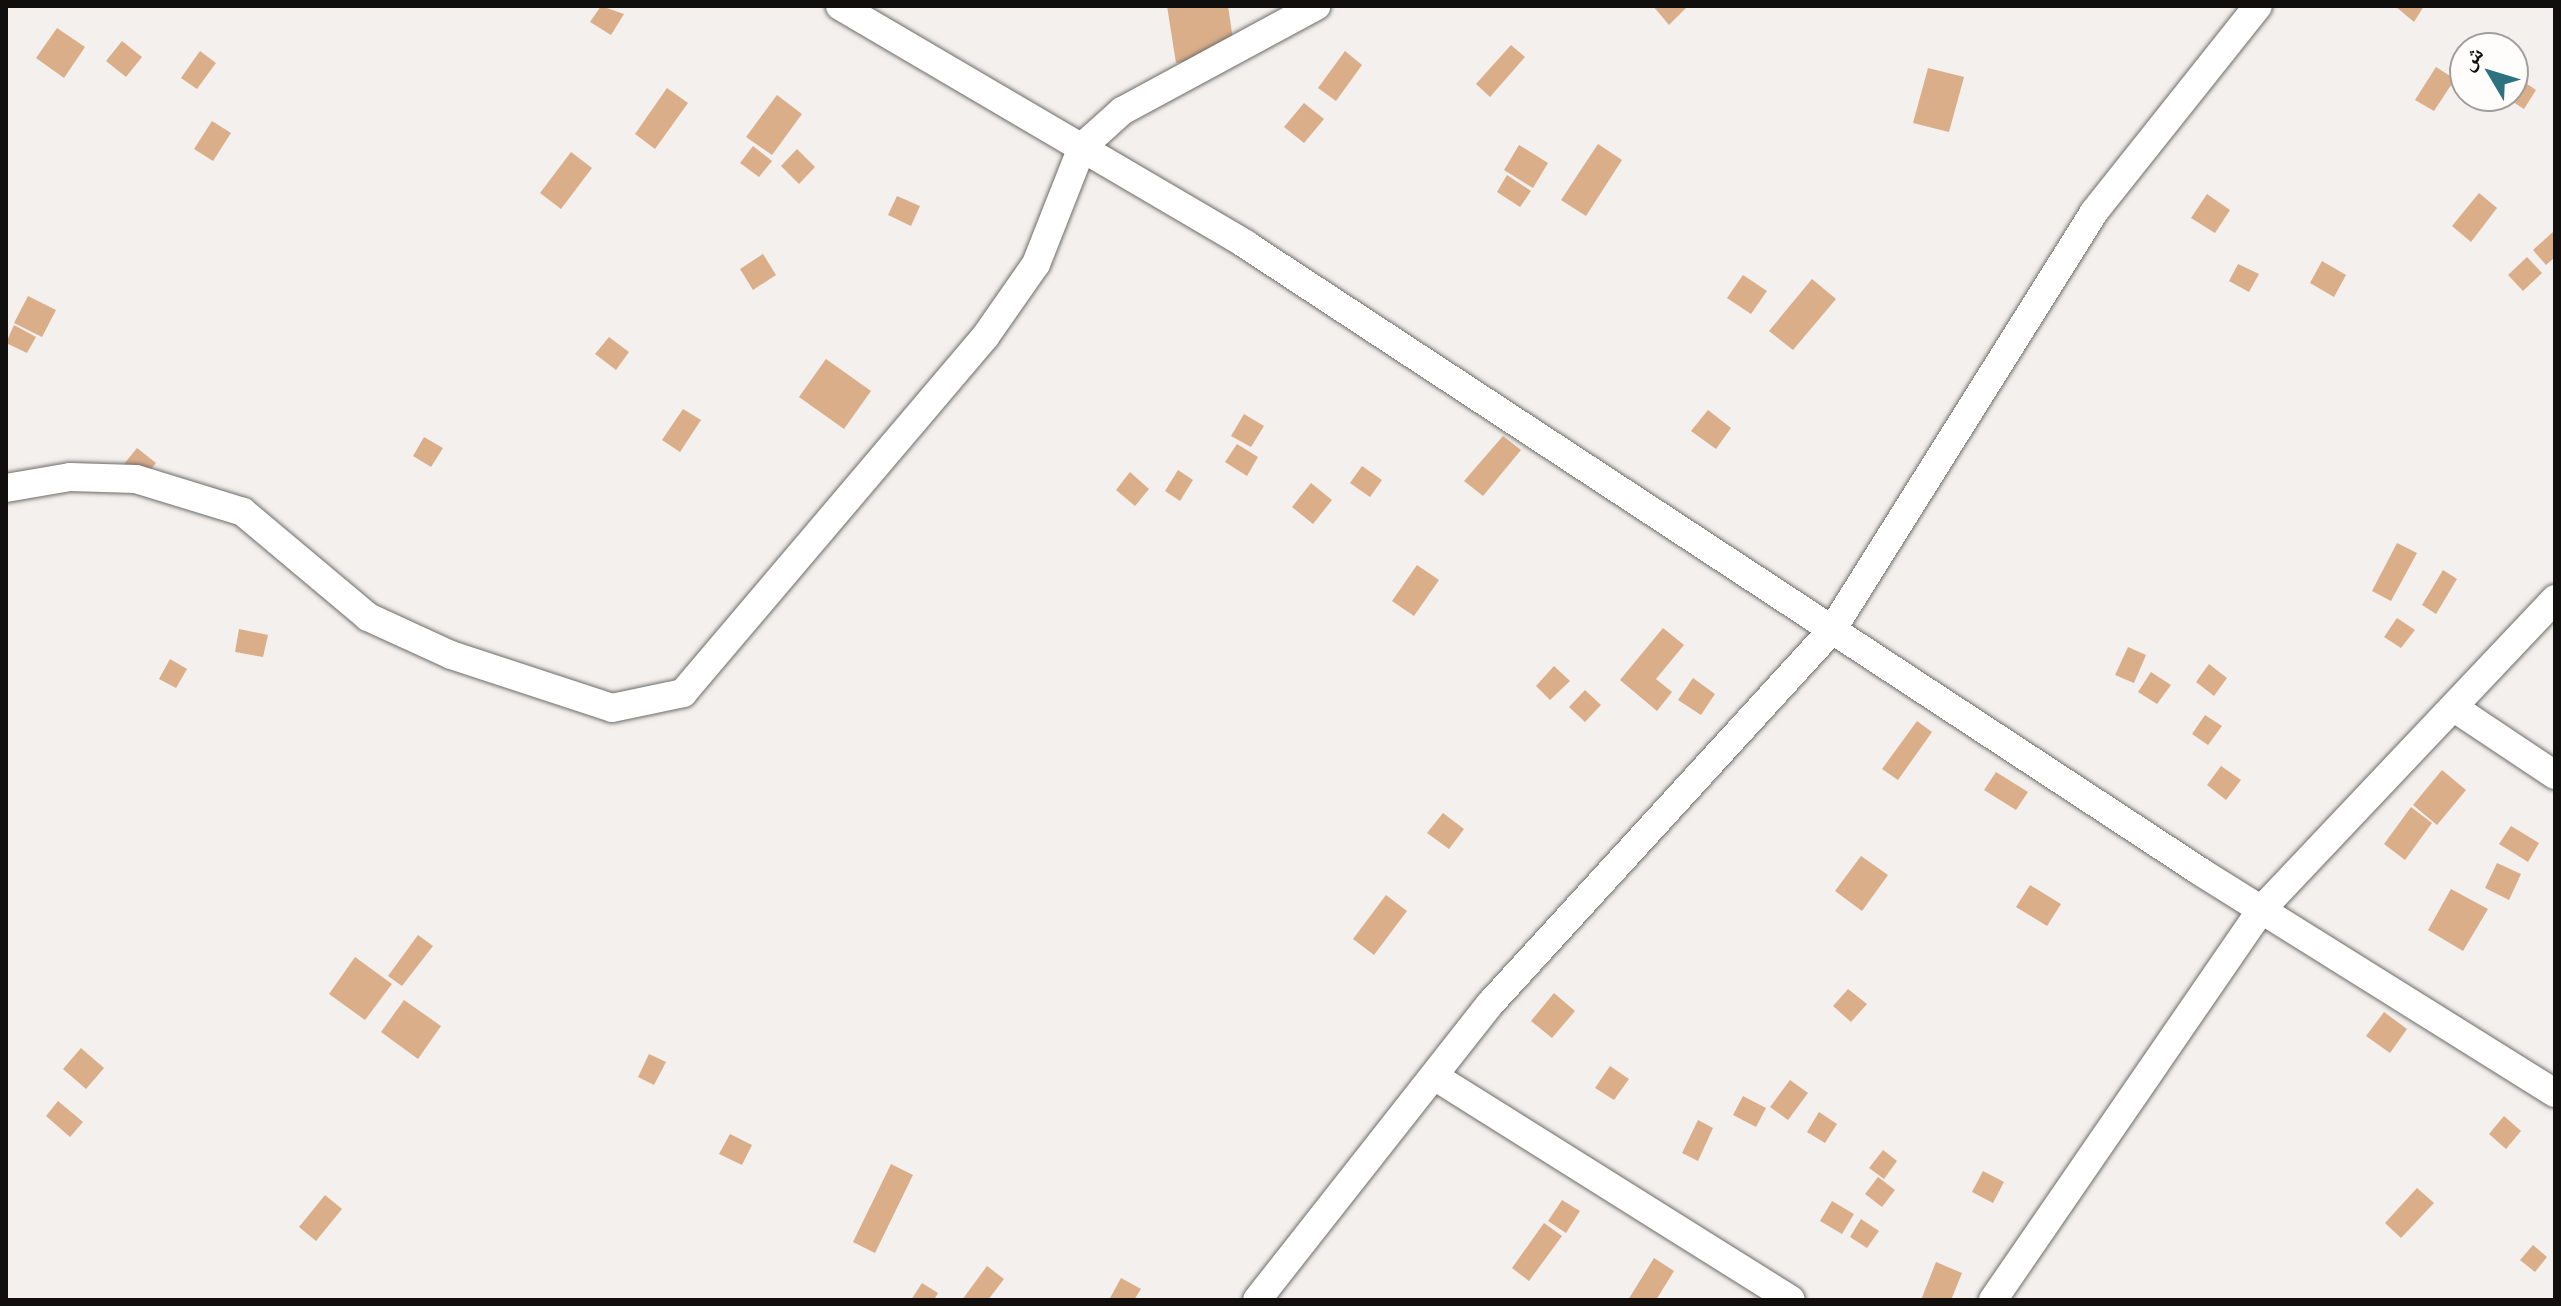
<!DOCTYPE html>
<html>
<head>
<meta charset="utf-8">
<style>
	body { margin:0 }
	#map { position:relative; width:2561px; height:1306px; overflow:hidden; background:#f3f0ed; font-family:"DM Sans","Noto Naskh Arabic",sans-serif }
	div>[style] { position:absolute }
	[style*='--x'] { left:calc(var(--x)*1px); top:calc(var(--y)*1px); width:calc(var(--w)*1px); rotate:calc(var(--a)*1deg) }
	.building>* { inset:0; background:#dbae8a }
	.roads { filter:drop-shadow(0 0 2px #6e6c69) drop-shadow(0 0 2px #6e6c69) }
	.minor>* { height:28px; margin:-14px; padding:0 14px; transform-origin:14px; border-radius:14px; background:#fff }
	span { translate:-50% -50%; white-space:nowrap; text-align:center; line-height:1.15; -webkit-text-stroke:6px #fffdfc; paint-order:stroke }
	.frame { position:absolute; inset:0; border:8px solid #100f0e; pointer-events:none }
	.north { position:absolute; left:2449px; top:32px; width:80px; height:80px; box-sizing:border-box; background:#fffdfc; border:2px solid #9f9e9d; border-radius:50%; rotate:308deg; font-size:22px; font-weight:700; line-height:32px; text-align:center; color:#100f0e }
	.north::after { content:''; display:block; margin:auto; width:28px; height:36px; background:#2c737f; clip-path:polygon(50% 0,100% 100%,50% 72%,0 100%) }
</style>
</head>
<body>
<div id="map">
	<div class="building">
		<div style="clip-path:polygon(601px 6px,624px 14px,611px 35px,590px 22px)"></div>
		<div style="clip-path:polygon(1167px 6px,1228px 6px,1235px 53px,1176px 63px)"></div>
		<div style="clip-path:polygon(1653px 6px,1688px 6px,1669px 25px)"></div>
		<div style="clip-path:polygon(2395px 6px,2424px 6px,2414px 22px)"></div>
		<div style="clip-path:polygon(57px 28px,85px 47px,64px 78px,36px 58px)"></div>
		<div style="clip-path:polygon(122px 41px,142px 57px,126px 77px,106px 61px)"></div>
		<div style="clip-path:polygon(1511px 45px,1525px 57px,1490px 97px,1476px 84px)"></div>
		<div style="clip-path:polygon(200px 51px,216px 63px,197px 89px,181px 78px)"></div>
		<div style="clip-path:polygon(1345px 51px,1362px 65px,1336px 101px,1318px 88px)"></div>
		<div style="clip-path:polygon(2436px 67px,2455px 79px,2434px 111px,2415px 100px)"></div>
		<div style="clip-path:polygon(1928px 68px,1964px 77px,1949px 132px,1913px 123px)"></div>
		<div style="clip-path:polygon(2518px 78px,2536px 90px,2524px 109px,2504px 96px,2513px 96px)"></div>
		<div style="clip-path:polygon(667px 88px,688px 103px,655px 149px,635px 134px)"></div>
		<div style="clip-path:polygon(777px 95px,802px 114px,772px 155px,746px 137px)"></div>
		<div style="clip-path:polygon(1304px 103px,1324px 119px,1304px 143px,1284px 127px)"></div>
		<div style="clip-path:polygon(212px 121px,231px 133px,213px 161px,194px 149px)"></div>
		<div style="clip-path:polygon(1598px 144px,1622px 160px,1586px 216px,1561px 200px)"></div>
		<div style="clip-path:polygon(1519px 145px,1548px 163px,1533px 188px,1504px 170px)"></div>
		<div style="clip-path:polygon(753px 146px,772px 161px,759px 177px,740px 163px)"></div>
		<div style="clip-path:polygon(797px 149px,815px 167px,799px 184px,781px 166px)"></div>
		<div style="clip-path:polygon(571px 152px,592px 168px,561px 209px,540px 193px)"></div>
		<div style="clip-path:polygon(1507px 175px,1531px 191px,1520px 207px,1497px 192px)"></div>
		<div style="clip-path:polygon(2479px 193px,2497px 208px,2471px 242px,2452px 226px)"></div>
		<div style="clip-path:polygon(2207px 194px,2230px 210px,2215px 233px,2191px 218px)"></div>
		<div style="clip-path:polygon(897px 196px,920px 206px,911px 226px,888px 215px)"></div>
		<div style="clip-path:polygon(2555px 230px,2555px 257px,2546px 265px,2533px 250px)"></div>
		<div style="clip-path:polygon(763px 254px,776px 275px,753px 290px,740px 269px)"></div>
		<div style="clip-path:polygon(2527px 257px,2542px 273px,2523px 291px,2508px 275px)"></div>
		<div style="clip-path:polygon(2322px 261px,2346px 275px,2334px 297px,2310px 283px)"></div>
		<div style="clip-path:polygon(2238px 264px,2259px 274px,2249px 292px,2229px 281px)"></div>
		<div style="clip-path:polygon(1743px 275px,1767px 291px,1751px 314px,1727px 298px)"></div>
		<div style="clip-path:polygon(1812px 279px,1836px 299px,1793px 350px,1769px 331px)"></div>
		<div style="clip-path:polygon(28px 296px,56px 310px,42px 337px,14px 323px)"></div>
		<div style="clip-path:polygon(14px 325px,36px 337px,27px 353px,6px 343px)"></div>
		<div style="clip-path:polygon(609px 337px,629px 352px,616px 370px,595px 354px)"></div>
		<div style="clip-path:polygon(826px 359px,871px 391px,844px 429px,799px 397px)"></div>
		<div style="clip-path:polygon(683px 409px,701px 420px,680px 452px,662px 440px)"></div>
		<div style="clip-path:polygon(1708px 410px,1731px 428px,1716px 449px,1691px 431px)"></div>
		<div style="clip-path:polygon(1244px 414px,1264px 426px,1251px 447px,1231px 436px)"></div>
		<div style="clip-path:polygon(1503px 436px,1521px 450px,1483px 496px,1464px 481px)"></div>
		<div style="clip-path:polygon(424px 437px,443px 448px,431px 467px,413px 456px)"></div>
		<div style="clip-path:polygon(1237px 444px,1258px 457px,1247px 476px,1225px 462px)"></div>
		<div style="clip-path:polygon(137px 448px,156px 463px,138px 484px,120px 469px)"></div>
		<div style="clip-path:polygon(1362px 466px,1382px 480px,1370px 497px,1350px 483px)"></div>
		<div style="clip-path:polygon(1178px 470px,1193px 480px,1180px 501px,1165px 491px)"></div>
		<div style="clip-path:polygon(1130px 472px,1149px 489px,1135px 506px,1116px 490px)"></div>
		<div style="clip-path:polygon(1311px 483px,1332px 500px,1313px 524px,1292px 507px)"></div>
		<div style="clip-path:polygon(2397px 543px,2417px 553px,2391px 601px,2372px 591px)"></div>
		<div style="clip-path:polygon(1417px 565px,1439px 580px,1414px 616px,1392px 601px)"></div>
		<div style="clip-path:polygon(2443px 570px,2457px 579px,2436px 614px,2422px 605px)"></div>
		<div style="clip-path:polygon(2397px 618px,2415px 630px,2401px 648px,2384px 637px)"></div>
		<div style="clip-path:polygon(1663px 628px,1684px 645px,1656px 679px,1672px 692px,1657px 711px,1620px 680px)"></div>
		<div style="clip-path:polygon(239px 629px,268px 635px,263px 657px,235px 652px)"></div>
		<div style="clip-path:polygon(2128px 647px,2146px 655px,2134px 683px,2115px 675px)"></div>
		<div style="clip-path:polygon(170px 659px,187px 669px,176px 688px,159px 679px)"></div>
		<div style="clip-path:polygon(2209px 664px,2227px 678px,2214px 696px,2196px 682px)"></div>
		<div style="clip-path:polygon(1554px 666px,1570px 681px,1550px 700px,1536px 686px)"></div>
		<div style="clip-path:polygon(2151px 672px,2171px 685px,2157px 704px,2138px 692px)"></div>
		<div style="clip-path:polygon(1693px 678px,1715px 694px,1701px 715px,1678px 700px)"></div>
		<div style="clip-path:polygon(1585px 690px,1601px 705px,1585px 722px,1569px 707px)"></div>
		<div style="clip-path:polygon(2205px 715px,2222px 726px,2208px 745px,2192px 734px)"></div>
		<div style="clip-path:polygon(1917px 721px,1932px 732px,1898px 780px,1882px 769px)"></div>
		<div style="clip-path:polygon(2221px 766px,2241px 780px,2226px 800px,2207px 785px)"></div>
		<div style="clip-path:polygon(2442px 770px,2466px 790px,2437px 825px,2413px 805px)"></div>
		<div style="clip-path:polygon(1996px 772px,2028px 792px,2016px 810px,1984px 790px)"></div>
		<div style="clip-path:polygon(2411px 807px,2432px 823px,2405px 860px,2384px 844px)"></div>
		<div style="clip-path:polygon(1443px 813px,1464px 829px,1449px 849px,1427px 833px)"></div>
		<div style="clip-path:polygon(2511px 826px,2539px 843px,2528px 862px,2499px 844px)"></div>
		<div style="clip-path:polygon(1861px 856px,1888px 875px,1862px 911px,1835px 891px)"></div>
		<div style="clip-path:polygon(2497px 863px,2521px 874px,2509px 900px,2485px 888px)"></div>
		<div style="clip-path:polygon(2030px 885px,2061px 904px,2047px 926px,2016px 907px)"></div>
		<div style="clip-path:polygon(2451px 889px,2488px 909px,2463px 951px,2428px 930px)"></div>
		<div style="clip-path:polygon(1386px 895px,1407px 911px,1374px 955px,1353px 939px)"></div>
		<div style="clip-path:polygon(418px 935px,433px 946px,402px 986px,388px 976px)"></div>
		<div style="clip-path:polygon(355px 957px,392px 984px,365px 1020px,329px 994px)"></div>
		<div style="clip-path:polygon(1848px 989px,1867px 1004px,1851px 1022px,1833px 1006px)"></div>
		<div style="clip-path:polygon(1554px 993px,1575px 1011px,1552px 1038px,1531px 1021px)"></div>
		<div style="clip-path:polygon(404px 1000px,441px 1026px,418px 1059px,381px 1032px)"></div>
		<div style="clip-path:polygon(2384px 1012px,2407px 1029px,2390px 1053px,2366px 1036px)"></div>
		<div style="clip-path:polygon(81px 1048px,104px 1068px,86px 1089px,63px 1069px)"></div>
		<div style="clip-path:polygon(649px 1054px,666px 1062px,654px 1085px,638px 1077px)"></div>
		<div style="clip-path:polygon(1610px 1066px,1629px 1079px,1614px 1100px,1595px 1088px)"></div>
		<div style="clip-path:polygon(1790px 1080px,1808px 1093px,1788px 1120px,1770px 1107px)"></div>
		<div style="clip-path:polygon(1743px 1096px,1766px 1108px,1756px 1127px,1733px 1115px)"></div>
		<div style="clip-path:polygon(58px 1101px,83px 1122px,70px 1137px,46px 1116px)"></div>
		<div style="clip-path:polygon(1819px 1112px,1837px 1124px,1825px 1143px,1807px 1132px)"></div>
		<div style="clip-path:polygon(2504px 1116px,2521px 1131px,2506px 1149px,2489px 1134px)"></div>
		<div style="clip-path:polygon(1698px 1120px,1713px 1128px,1698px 1161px,1682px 1153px)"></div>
		<div style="clip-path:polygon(730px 1134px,752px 1145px,742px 1165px,719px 1154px)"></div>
		<div style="clip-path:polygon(1883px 1150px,1897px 1161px,1884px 1179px,1869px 1168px)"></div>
		<div style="clip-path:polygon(891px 1164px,913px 1175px,875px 1253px,853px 1242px)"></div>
		<div style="clip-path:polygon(1983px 1171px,2004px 1182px,1993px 1203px,1972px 1192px)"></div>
		<div style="clip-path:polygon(1878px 1177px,1895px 1190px,1882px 1207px,1865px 1194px)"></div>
		<div style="clip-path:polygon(2417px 1188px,2434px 1203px,2401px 1238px,2385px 1223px)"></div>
		<div style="clip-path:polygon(325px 1195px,342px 1209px,316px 1241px,299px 1227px)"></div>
		<div style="clip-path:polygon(1562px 1200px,1580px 1211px,1566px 1233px,1548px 1221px)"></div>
		<div style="clip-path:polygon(1832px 1201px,1854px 1214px,1842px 1234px,1820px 1221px)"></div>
		<div style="clip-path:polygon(1861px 1219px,1879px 1231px,1867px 1248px,1850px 1237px)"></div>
		<div style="clip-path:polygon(1544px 1223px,1562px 1236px,1529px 1281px,1512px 1268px)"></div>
		<div style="clip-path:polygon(2533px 1245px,2547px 1257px,2535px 1272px,2520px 1260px)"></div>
		<div style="clip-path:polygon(1654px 1258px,1674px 1271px,1656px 1300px,1628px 1300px)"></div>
		<div style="clip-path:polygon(1936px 1262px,1962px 1273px,1951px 1300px,1921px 1300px)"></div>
		<div style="clip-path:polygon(987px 1266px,1004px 1279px,988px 1300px,962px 1300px)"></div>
		<div style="clip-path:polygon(1121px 1278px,1141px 1289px,1134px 1300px,1109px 1300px)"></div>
		<div style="clip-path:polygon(922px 1283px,938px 1293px,934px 1300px,911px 1300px)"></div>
	</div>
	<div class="roads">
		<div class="minor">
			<div style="--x:840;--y:6;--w:470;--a:30.4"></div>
			<div style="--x:1245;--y:244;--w:1144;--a:33.3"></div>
			<div style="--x:2201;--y:872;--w:417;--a:32"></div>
			<div style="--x:6;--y:488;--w:65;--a:-9.8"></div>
			<div style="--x:70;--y:477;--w:66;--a:1.7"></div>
			<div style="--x:136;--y:479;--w:112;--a:17.1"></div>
			<div style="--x:243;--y:512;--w:163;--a:40"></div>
			<div style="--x:368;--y:617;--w:91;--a:24.6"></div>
			<div style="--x:451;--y:655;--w:169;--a:18.2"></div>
			<div style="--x:612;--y:708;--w:73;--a:-11.9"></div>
			<div style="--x:683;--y:693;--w:467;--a:-49.7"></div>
			<div style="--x:985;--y:337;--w:89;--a:-55.1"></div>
			<div style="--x:1036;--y:264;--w:126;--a:-68.5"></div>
			<div style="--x:1082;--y:147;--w:54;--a:-42"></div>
			<div style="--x:1122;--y:111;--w:221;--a:-28.4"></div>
			<div style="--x:2456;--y:709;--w:119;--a:33.7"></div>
			<div style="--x:1434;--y:1076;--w:421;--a:32.1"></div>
			<div style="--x:1257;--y:1300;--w:377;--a:-51.8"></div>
			<div style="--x:1490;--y:1004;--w:507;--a:-47.56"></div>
			<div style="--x:1832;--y:630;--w:493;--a:-57.9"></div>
			<div style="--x:2094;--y:212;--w:263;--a:-51.5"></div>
			<div style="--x:1993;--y:1300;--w:473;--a:-55.5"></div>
			<div style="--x:2261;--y:910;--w:428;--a:-46.6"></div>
		</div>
	</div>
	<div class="frame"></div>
	<div class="north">ش</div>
</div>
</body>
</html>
